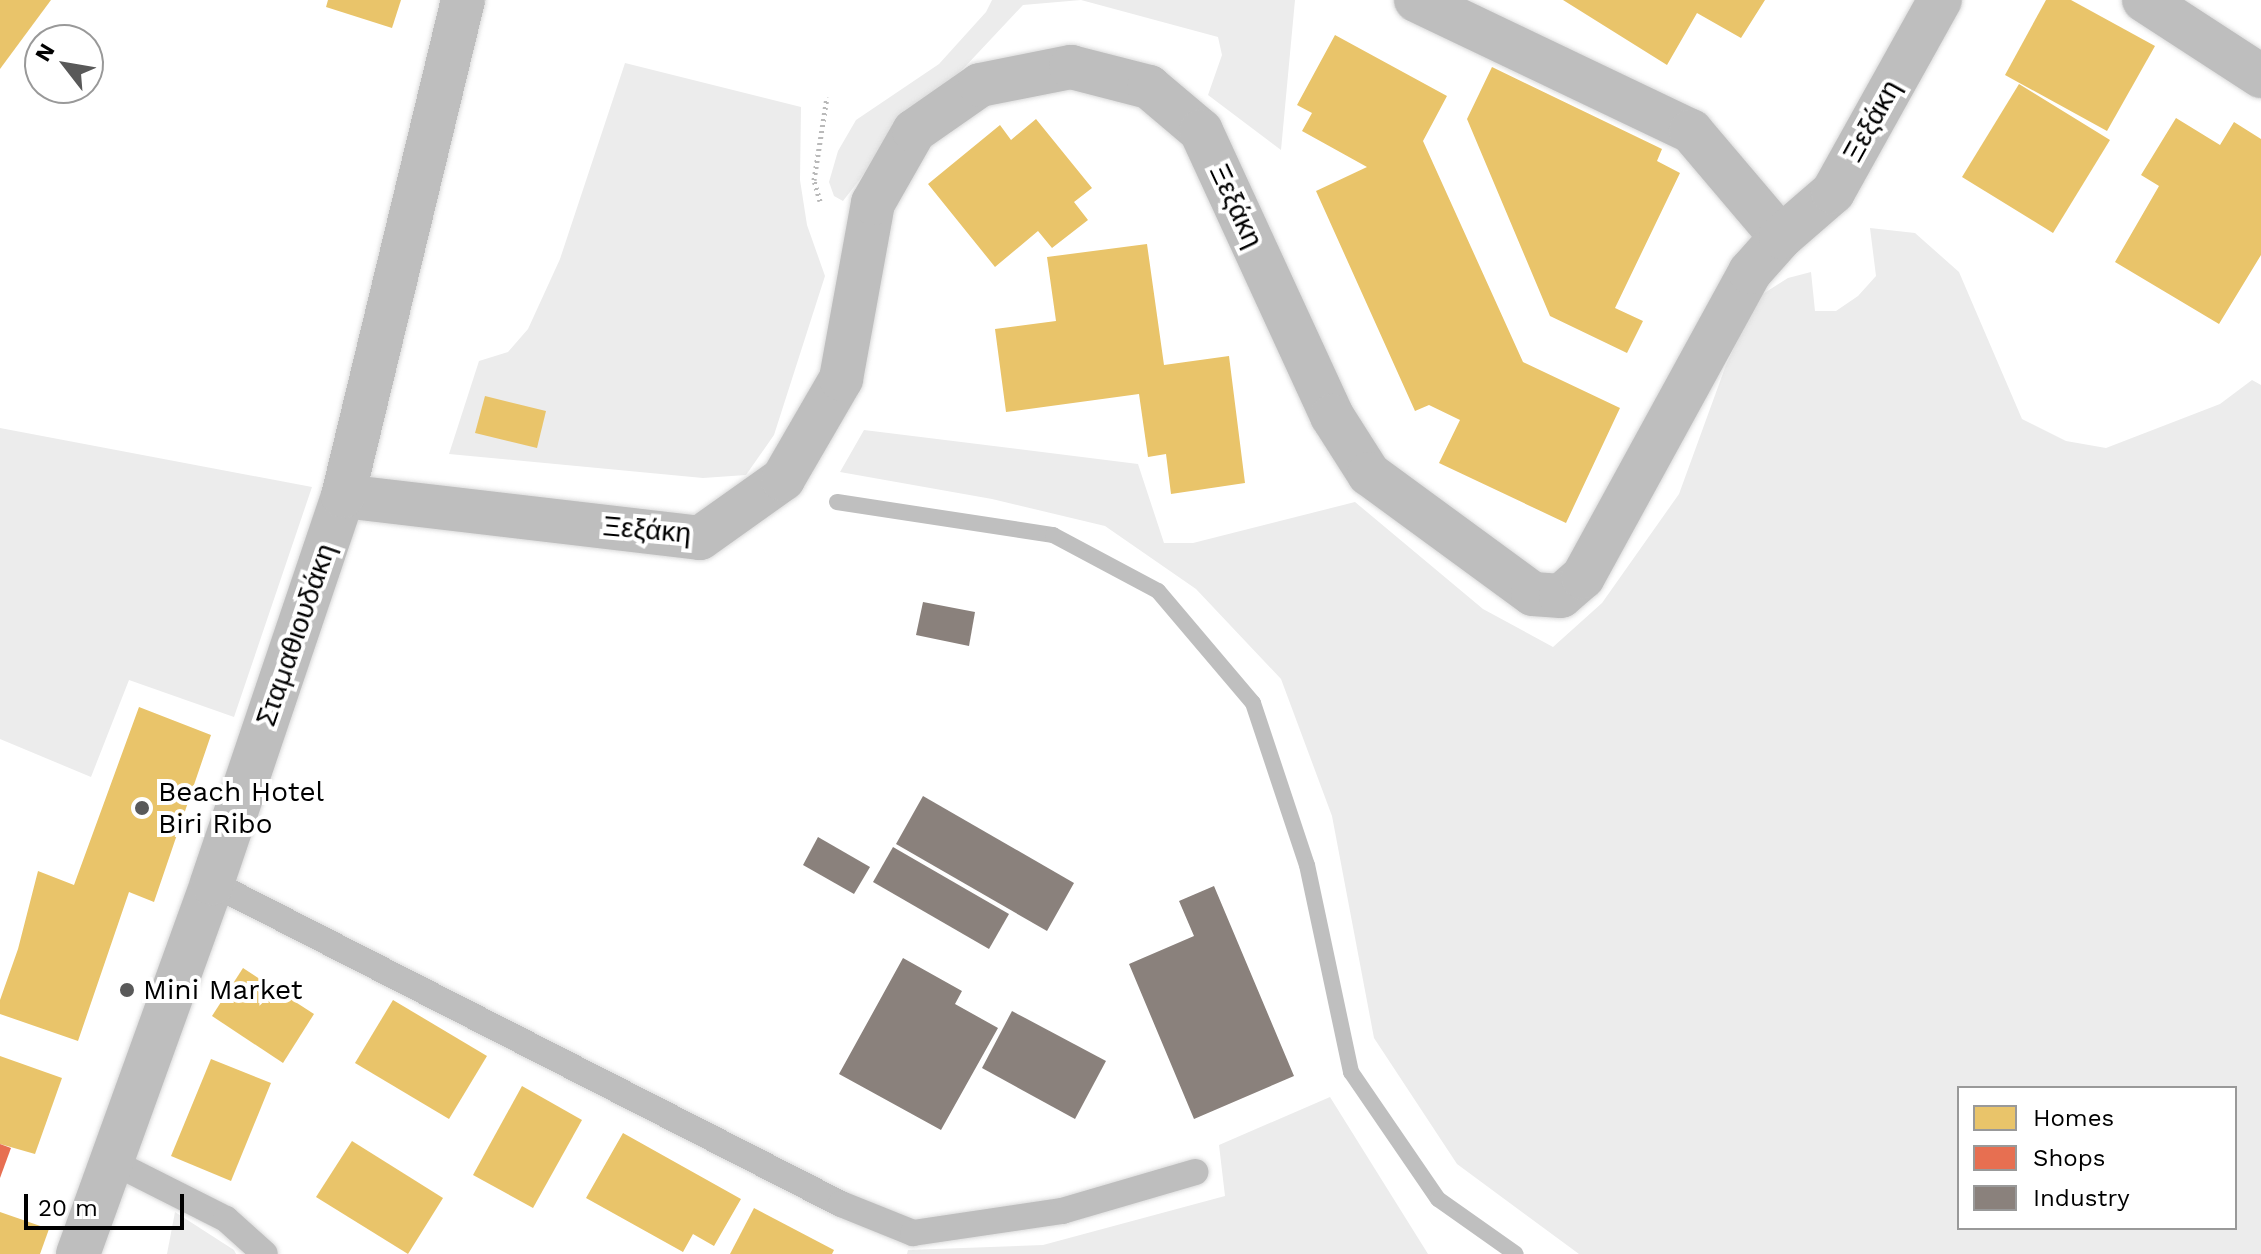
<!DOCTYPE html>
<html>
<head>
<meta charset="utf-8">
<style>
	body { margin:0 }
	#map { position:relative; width:2261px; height:1254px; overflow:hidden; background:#fff; font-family:"Work Sans",sans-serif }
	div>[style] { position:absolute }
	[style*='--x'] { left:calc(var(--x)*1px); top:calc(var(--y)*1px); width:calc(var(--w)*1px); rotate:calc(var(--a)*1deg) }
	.green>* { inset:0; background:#ececec }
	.homes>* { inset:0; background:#e9c46a }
	.shops>* { inset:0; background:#e76f51 }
	.industry>* { inset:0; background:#8a817c }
	.stream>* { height:16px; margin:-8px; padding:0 8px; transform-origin:8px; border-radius:8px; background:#bfbfbf }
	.path>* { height:5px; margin-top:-2.5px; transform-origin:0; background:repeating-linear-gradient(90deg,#b9b9b9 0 2px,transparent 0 6px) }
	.roads { filter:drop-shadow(0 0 2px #dbdbdb) drop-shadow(0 0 2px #dbdbdb) }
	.lane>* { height:26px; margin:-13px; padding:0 13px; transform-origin:13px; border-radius:13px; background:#bebebe }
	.street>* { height:44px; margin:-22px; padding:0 22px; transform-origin:22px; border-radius:22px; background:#bebebe }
	.primary>* { height:44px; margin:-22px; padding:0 22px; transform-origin:22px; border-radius:22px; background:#bebebe }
	.dots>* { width:22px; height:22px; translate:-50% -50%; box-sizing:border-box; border:4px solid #fff; border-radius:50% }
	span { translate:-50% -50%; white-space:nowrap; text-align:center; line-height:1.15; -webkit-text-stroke:8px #fff; paint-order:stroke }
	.street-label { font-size:28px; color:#000 }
	.poi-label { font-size:28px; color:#000 }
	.left { translate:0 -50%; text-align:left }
	.legend { position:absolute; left:1957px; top:1086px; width:280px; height:144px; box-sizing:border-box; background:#fff; border:2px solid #999; margin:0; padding:10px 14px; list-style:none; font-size:24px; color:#000 }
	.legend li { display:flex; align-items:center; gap:16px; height:40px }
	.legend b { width:40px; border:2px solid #999 }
	.north { position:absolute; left:24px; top:24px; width:80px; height:80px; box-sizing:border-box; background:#fff; border:2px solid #999; border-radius:50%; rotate:301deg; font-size:22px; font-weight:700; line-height:32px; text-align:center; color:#000 }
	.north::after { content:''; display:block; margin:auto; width:28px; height:36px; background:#595959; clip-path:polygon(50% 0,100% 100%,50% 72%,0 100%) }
	.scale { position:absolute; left:24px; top:1194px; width:160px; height:36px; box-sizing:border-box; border:4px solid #000; border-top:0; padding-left:10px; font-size:24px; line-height:28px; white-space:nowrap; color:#000; -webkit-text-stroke:6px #fff; paint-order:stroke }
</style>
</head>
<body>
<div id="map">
	<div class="green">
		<div style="clip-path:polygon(992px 0,1295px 0,1281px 150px,1208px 95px,1222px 55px,1218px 37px,1081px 0,1023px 5px,961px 71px,910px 114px,843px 201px,834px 196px,829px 182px,838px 151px,856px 120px,939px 64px,986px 12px)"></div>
		<div style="clip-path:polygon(625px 63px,801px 107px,800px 180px,807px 225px,825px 276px,774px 435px,746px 475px,703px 478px,449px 454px,479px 361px,508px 352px,528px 329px,560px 259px)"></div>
		<div style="clip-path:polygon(evenodd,1870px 228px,1915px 233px,1959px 272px,2022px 419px,2066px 441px,2106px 448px,2220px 404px,2252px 380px,2261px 385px,2261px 1254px,1579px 1254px,1457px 1164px,1374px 1038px,1332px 816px,1281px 679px,1196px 589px,1105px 526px,992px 499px,840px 472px,864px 430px,1138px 464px,1164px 543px,1193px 543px,1355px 502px,1483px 609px,1553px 647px,1602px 603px,1679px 494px,1726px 365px,1758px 297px,1788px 278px,1811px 272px,1815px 311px,1836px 311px,1858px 296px,1876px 276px,1870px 228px,1959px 1088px,2235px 1088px,2235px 1228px,1959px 1228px,1959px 1088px)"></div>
		<div style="clip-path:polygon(0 428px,312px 487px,234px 717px,129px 680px,91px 777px,0 739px)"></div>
		<div style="clip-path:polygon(1330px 1097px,1428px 1254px,907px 1254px,908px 1250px,1043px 1245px,1225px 1196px,1219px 1145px)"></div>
		<div style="clip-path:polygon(175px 1212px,234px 1250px,236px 1254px,167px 1254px)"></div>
	</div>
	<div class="homes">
		<div style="clip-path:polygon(0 0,51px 0,0 69px)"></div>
		<div style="clip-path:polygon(328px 0,401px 0,392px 28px,326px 7px)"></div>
		<div style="clip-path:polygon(1563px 0,1765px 0,1741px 38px,1697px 13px,1667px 65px)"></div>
		<div style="clip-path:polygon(2046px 0,2071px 0,2155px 46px,2107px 131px,2005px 75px)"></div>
		<div style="clip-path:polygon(1335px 35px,1447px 96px,1423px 141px,1523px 362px,1620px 408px,1566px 523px,1439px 463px,1460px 420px,1429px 405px,1415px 411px,1316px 191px,1367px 167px,1302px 131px,1312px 113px,1297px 105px)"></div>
		<div style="clip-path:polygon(1492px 67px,1662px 149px,1657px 161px,1680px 173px,1615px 308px,1643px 321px,1627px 353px,1550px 316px,1467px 119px)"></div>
		<div style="clip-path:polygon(2019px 84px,2110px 140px,2053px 233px,1962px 177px)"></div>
		<div style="clip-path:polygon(2176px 118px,2220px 145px,2234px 122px,2261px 139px,2261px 255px,2219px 324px,2115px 262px,2159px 186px,2141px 175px)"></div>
		<div style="clip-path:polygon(1036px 119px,1092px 188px,1074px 202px,1088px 220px,1052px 248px,1038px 231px,995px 267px,928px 184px,1000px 125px,1011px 140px)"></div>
		<div style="clip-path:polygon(1147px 244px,1164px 365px,1229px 356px,1245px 483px,1171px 494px,1166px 454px,1148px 457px,1139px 394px,1006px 412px,995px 329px,1056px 321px,1047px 257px)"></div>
		<div style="clip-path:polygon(485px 396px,546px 411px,537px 448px,475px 433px)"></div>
		<div style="clip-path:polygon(139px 707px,211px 735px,154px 902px,129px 892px,78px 1041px,0 1014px,0 1000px,18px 949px,38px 871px,74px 885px)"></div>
		<div style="clip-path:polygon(243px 968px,314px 1014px,283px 1063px,212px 1016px)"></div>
		<div style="clip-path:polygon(393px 1000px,487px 1056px,449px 1119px,355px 1063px)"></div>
		<div style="clip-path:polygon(0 1056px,62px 1078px,35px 1154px,0 1144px)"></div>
		<div style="clip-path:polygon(211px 1059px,271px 1083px,231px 1181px,171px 1156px)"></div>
		<div style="clip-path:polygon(522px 1086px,582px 1120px,533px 1208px,473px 1175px)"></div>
		<div style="clip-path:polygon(623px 1133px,741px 1199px,714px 1246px,693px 1234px,683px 1252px,586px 1198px)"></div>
		<div style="clip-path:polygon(352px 1141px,443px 1198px,408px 1254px,316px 1197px)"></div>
		<div style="clip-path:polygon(754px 1208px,834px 1250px,832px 1254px,730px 1254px)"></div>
		<div style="clip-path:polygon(0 1212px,49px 1229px,40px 1254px,0 1254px)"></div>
	</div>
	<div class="shops">
		<div style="clip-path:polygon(0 1144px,11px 1148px,0 1178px)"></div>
	</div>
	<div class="industry">
		<div style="clip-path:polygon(923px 602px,975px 612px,969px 646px,916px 635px)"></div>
		<div style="clip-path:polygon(923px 796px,1074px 883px,1047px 931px,896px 844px)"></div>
		<div style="clip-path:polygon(818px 837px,870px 867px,854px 894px,803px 865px)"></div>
		<div style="clip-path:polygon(893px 847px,1009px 914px,989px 949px,873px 882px)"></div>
		<div style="clip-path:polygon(1214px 886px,1294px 1076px,1194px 1119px,1129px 964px,1194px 936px,1179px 901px)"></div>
		<div style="clip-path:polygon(903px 958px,962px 991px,955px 1004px,998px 1028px,941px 1130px,839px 1074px)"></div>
		<div style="clip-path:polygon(1012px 1011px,1106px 1061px,1075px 1119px,982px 1068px)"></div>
	</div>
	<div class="stream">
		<div style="--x:837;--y:502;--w:219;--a:8.7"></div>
		<div style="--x:1053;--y:535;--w:119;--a:28.1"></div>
		<div style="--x:1158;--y:591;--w:147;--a:49.7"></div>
		<div style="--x:1253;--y:703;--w:171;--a:71.6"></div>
		<div style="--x:1307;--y:865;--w:212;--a:78"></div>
		<div style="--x:1351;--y:1072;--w:154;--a:55.6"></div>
		<div style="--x:1438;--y:1199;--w:95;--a:35.2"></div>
	</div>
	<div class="path">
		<div style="--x:820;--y:201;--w:22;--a:-106"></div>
		<div style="--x:814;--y:180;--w:84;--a:-81.1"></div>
	</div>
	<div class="roads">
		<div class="lane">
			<div style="--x:212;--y:883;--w:706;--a:27.04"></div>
			<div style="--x:841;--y:1204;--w:78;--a:21.9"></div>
			<div style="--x:913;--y:1233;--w:151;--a:-8.4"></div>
			<div style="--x:1062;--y:1211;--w:139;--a:-16.3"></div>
			<div style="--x:111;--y:1161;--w:129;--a:26.8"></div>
			<div style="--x:226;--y:1219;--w:52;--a:41.9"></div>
		</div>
		<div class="street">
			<div style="--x:1416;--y:0;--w:305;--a:25.5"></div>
			<div style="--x:1691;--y:131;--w:139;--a:49.7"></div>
			<div style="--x:2144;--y:0;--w:140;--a:33"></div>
			<div style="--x:343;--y:496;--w:359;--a:6.7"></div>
			<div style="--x:700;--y:538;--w:102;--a:-35.4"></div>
			<div style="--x:783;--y:479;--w:116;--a:-59.9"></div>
			<div style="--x:841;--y:379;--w:179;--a:-79.7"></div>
			<div style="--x:873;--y:203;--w:83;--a:-60.3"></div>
			<div style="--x:914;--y:131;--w:80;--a:-34.9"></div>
			<div style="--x:980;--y:85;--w:93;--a:-11.2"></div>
			<div style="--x:1071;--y:67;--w:81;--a:14.4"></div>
			<div style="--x:1149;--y:87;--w:68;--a:40.2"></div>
			<div style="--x:1201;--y:131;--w:314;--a:65.3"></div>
			<div style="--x:1332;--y:416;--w:69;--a:57.5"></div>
			<div style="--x:1369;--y:474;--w:203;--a:36.2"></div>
			<div style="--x:1533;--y:594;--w:28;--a:4"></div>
			<div style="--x:1561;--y:596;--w:29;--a:-41"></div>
			<div style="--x:1583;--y:577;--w:348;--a:-61.3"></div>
			<div style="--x:1750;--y:272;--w:47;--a:-48.5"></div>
			<div style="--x:1781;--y:237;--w:69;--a:-40.9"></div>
			<div style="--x:1833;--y:192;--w:220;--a:-60.9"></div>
		</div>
		<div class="primary">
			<div style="--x:78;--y:1254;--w:394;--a:-70.1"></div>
			<div style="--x:212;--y:883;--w:409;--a:-71.3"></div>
			<div style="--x:343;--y:496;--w:510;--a:-76.4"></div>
		</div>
	</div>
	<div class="dots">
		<div style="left:142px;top:808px;background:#595959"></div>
		<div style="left:127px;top:990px;background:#595959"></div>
	</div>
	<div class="street-label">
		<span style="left:1872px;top:121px;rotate:-61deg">Ξεξάκη</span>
		<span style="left:1236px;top:206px;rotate:65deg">Ξεξάκη</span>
		<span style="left:647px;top:530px;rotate:5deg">Ξεξάκη</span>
		<span style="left:296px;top:635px;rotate:-71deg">Σταμαθιουδάκη</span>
	</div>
	<div class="poi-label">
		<span class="left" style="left:158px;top:808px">Beach Hotel<br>Biri Ribo</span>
		<span class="left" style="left:143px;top:990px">Mini Market</span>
	</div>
	<ul class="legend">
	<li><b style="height:22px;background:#e9c46a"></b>Homes</li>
	<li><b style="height:22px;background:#e76f51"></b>Shops</li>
	<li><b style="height:22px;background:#8a817c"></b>Industry</li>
	</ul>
	<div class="north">N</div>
	<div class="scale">20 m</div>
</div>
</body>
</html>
